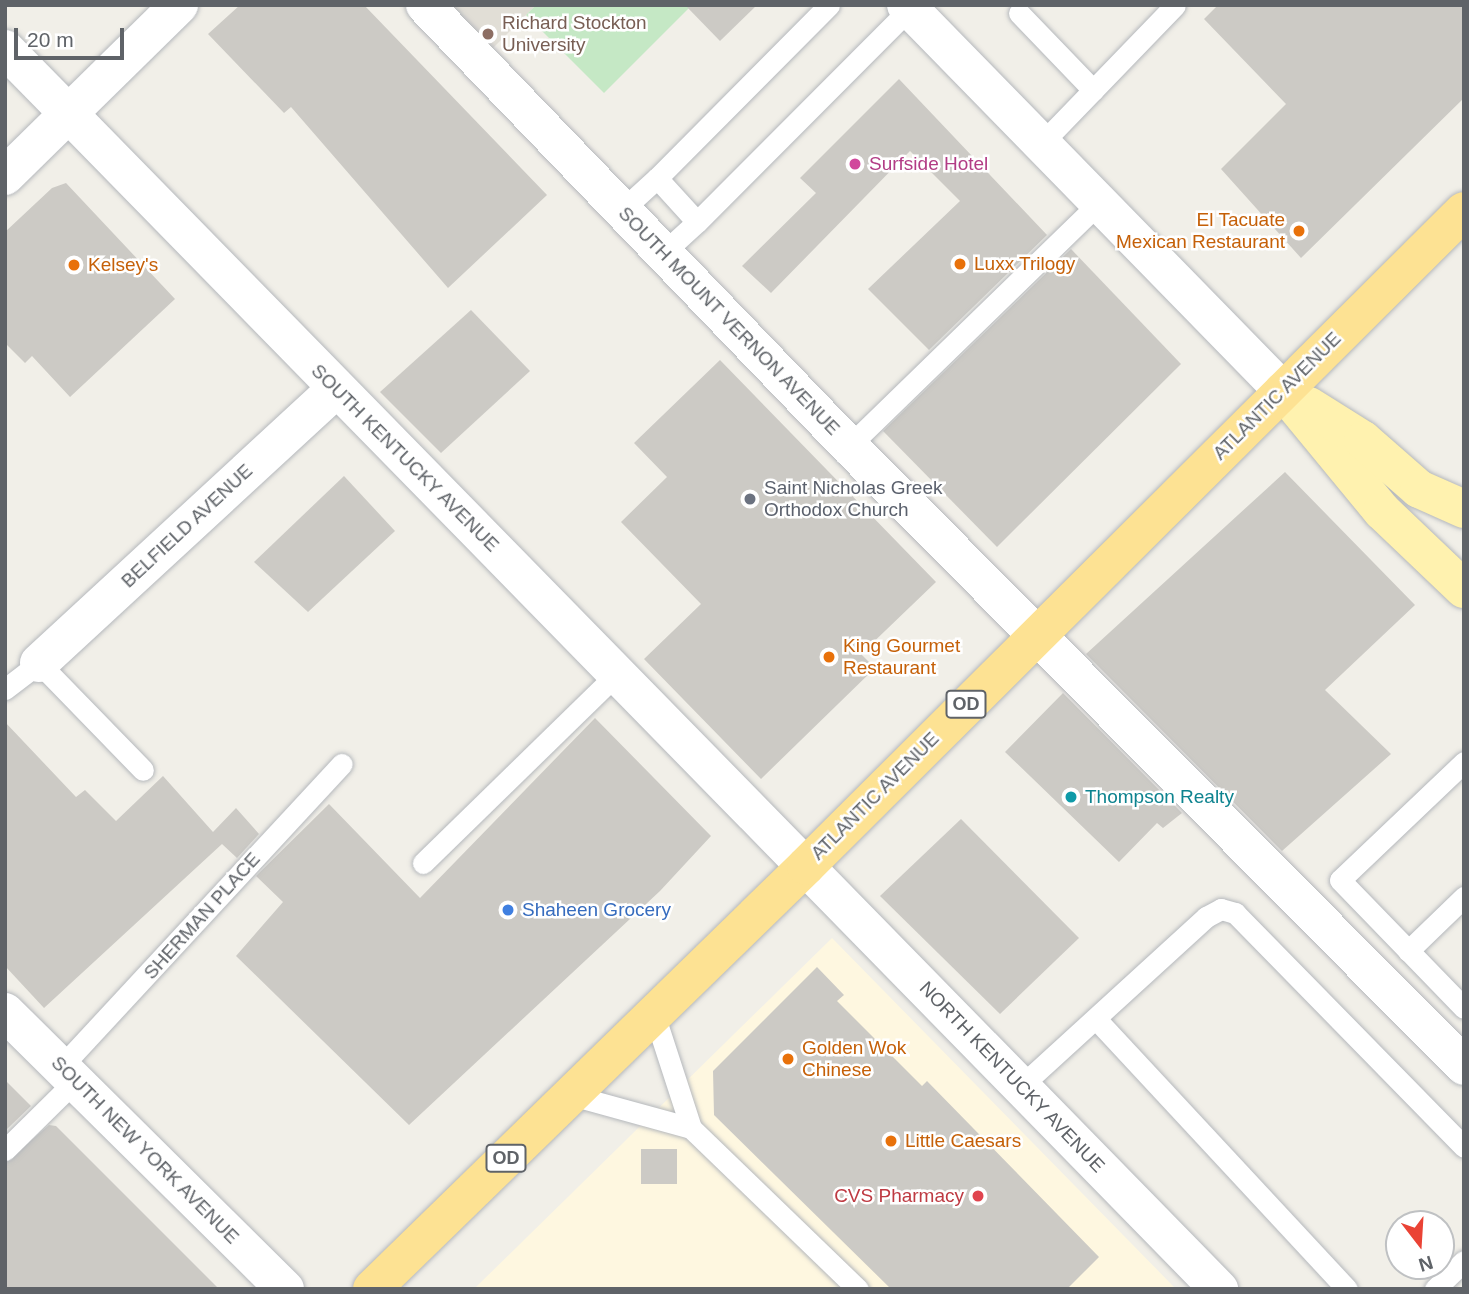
<!DOCTYPE html>
<html>
<head>
<meta charset="utf-8">
<style>
	body { margin:0 }
	#map { position:relative; width:1469px; height:1294px; overflow:hidden; background:#f1efe8; font-family:Helvetica,sans-serif }
	div>[style] { position:absolute }
	[style*='--x'] { left:calc(var(--x)*1px); top:calc(var(--y)*1px); width:calc(var(--w)*1px); rotate:calc(var(--a)*1deg) }
	.commercial>* { inset:0; background:#fef7e0 }
	.education>* { inset:0; background:#e1ded6 }
	.green>* { inset:0; background:#c5e8c5 }
	.building>* { inset:0; background:#cccac5 }
	.roads { filter:drop-shadow(0 0 2px #b5b8bc) drop-shadow(0 0 2px #b5b8bc) }
	.lane>* { height:21px; margin:-10.5px; padding:0 10.5px; transform-origin:10.5px; border-radius:10.5px; background:#fff }
	.street>* { height:38px; margin:-19px; padding:0 19px; transform-origin:19px; border-radius:19px; background:#fff }
	.secondary>* { height:38px; margin:-19px; padding:0 19px; transform-origin:19px; border-radius:19px; background:#fff }
	.primary>* { height:38px; margin:-19px; padding:0 19px; transform-origin:19px; border-radius:19px; background:#fff2af }
	.highway>* { height:38px; margin:-19px; padding:0 19px; transform-origin:19px; border-radius:19px; background:#fde293 }
	.dots>* { width:19px; height:19px; translate:-50% -50%; box-sizing:border-box; border:4px solid #fff; border-radius:50% }
	span { translate:-50% -50%; white-space:nowrap; text-align:center; line-height:1.15; -webkit-text-stroke:5px #fff; paint-order:stroke }
	.shield-label span { padding:2px 5px; background:#fff; border:2px solid; border-radius:5px; -webkit-text-stroke-width:0 }
	.shield-label { font-size:18px; color:#5f6368; font-weight:700 }
	.education-label { font-size:19px; color:#785e54 }
	.left { translate:0 -50%; text-align:left }
	.hotel-label { font-size:19px; color:#b23c85 }
	.food-label { font-size:19px; color:#c56008 }
	.right { translate:-100% -50%; text-align:right }
	.street-label { font-size:19px; color:#5f6368 }
	.worship-label { font-size:19px; color:#5b616d }
	.culture-label { font-size:19px; color:#0d838f }
	.shop-label { font-size:19px; color:#366cbe }
	.health-label { font-size:19px; color:#be3a42 }
	.frame { position:absolute; inset:0; border:7px solid #5f6368; pointer-events:none }
	.north { position:absolute; left:1385px; top:1210px; width:70px; height:70px; box-sizing:border-box; background:#fff; border:2px solid #bfc1c3; border-radius:50%; rotate:163deg; font-size:19px; font-weight:700; line-height:28px; text-align:center; color:#5f6368 }
	.north::after { content:''; display:block; margin:auto; width:24px; height:32px; background:#ea4335; clip-path:polygon(50% 0,100% 100%,50% 72%,0 100%) }
	.scale { position:absolute; left:14px; top:28px; width:110px; height:32px; box-sizing:border-box; border:4px solid #5f6368; border-top:0; padding-left:9px; font-size:21px; line-height:24px; white-space:nowrap; color:#5f6368; -webkit-text-stroke:5px #fff; paint-order:stroke }
</style>
</head>
<body>
<div id="map">
	<div class="commercial">
		<div style="clip-path:polygon(832px 938px,1176px 1289px,474px 1289px)"></div>
	</div>
	<div class="education">
		<div style="clip-path:polygon(442px 5px,536px 5px,487px 54px)"></div>
	</div>
	<div class="green">
		<div style="clip-path:polygon(536px 5px,692px 5px,604px 93px,526px 15px)"></div>
	</div>
	<div class="building">
		<div style="clip-path:polygon(240px 5px,364px 5px,547px 195px,448px 288px,291px 107px,284px 113px,208px 34px)"></div>
		<div style="clip-path:polygon(685px 5px,757px 5px,720px 41px)"></div>
		<div style="clip-path:polygon(1218px 5px,1464px 5px,1464px 98px,1301px 258px,1221px 169px,1286px 104px,1204px 19px)"></div>
		<div style="clip-path:polygon(899px 79px,1047px 235px,929px 350px,868px 289px,960px 201px,910px 151px,771px 293px,742px 266px,816px 193px,800px 178px)"></div>
		<div style="clip-path:polygon(66px 183px,175px 299px,70px 397px,32px 356px,25px 363px,5px 343px,5px 232px,52px 188px)"></div>
		<div style="clip-path:polygon(1071px 249px,1181px 364px,997px 547px,883px 431px)"></div>
		<div style="clip-path:polygon(471px 310px,530px 371px,441px 453px,380px 392px)"></div>
		<div style="clip-path:polygon(720px 360px,936px 582px,861px 654px,875px 668px,761px 779px,644px 659px,701px 604px,621px 522px,667px 477px,634px 443px)"></div>
		<div style="clip-path:polygon(1285px 472px,1415px 605px,1325px 690px,1391px 754px,1282px 851px,1086px 654px)"></div>
		<div style="clip-path:polygon(344px 476px,395px 531px,308px 612px,254px 562px)"></div>
		<div style="clip-path:polygon(1063px 693px,1182px 813px,1163px 828px,1157px 823px,1119px 862px,1005px 752px)"></div>
		<div style="clip-path:polygon(595px 718px,711px 836px,660px 891px,409px 1125px,236px 956px,283px 902px,256px 876px,329px 804px,420px 898px)"></div>
		<div style="clip-path:polygon(5px 722px,76px 797px,85px 790px,116px 821px,163px 776px,213px 832px,236px 808px,259px 834px,237px 858px,222px 844px,44px 1008px,5px 966px)"></div>
		<div style="clip-path:polygon(961px 819px,1079px 938px,1000px 1014px,880px 896px)"></div>
		<div style="clip-path:polygon(817px 967px,844px 995px,837px 1001px,922px 1086px,927px 1081px,1099px 1257px,1067px 1289px,891px 1289px,714px 1115px,713px 1071px)"></div>
		<div style="clip-path:polygon(5px 1080px,31px 1106px,5px 1131px)"></div>
		<div style="clip-path:polygon(49px 1125px,56px 1126px,219px 1289px,5px 1289px,5px 1163px)"></div>
		<div style="clip-path:polygon(641px 1149px,677px 1149px,677px 1184px,641px 1184px)"></div>
	</div>
	<div class="roads">
		<div class="lane">
			<div style="--x:829;--y:5;--w:244;--a:134.8"></div>
			<div style="--x:657;--y:178;--w:59;--a:47.7"></div>
			<div style="--x:697;--y:222;--w:301;--a:-45.1"></div>
			<div style="--x:1019;--y:13;--w:107;--a:46.1"></div>
			<div style="--x:1040;--y:145;--w:194;--a:-46"></div>
			<div style="--x:622;--y:210;--w:47;--a:-42.4"></div>
			<div style="--x:663;--y:253;--w:46;--a:-42.4"></div>
			<div style="--x:849;--y:446;--w:349;--a:-44.2"></div>
			<div style="--x:5;--y:689;--w:43;--a:-37.4"></div>
			<div style="--x:39;--y:663;--w:149;--a:45.8"></div>
			<div style="--x:1464;--y:762;--w:171;--a:136.4"></div>
			<div style="--x:1340;--y:880;--w:178;--a:45.9"></div>
			<div style="--x:423;--y:863;--w:274;--a:-44.3"></div>
			<div style="--x:1408;--y:951;--w:78;--a:-44"></div>
			<div style="--x:654;--y:1014;--w:120;--a:72"></div>
			<div style="--x:1097;--y:1020;--w:367;--a:47.1"></div>
			<div style="--x:61;--y:1067;--w:413;--a:-47.2"></div>
			<div style="--x:1021;--y:1086;--w:251;--a:-42.4"></div>
			<div style="--x:1206;--y:917;--w:17;--a:-28"></div>
			<div style="--x:1221;--y:909;--w:15;--a:16"></div>
			<div style="--x:1235;--y:913;--w:327;--a:45.6"></div>
			<div style="--x:571;--y:1095;--w:124;--a:15.4"></div>
			<div style="--x:691;--y:1128;--w:232;--a:44"></div>
			<div style="--x:5;--y:1150;--w:98;--a:-44.6"></div>
			<div style="--x:1435;--y:1289;--w:40;--a:-44"></div>
		</div>
		<div class="street">
			<div style="--x:425;--y:5;--w:612;--a:46.13"></div>
			<div style="--x:849;--y:446;--w:873;--a:45.23"></div>
			<div style="--x:5;--y:49;--w:90;--a:45.5"></div>
			<div style="--x:39;--y:663;--w:403;--a:-42.7"></div>
		</div>
		<div class="secondary">
			<div style="--x:906;--y:5;--w:540;--a:45.68"></div>
			<div style="--x:68;--y:113;--w:1646;--a:45.62"></div>
			<div style="--x:5;--y:176;--w:244;--a:-44.5"></div>
			<div style="--x:5;--y:1012;--w:394;--a:44.7"></div>
		</div>
		<div class="primary">
			<div style="--x:1283;--y:391;--w:156;--a:50.5"></div>
			<div style="--x:1382;--y:511;--w:113;--a:43.6"></div>
			<div style="--x:1309;--y:406;--w:64;--a:32.2"></div>
			<div style="--x:1363;--y:440;--w:74;--a:41.2"></div>
			<div style="--x:1419;--y:489;--w:49;--a:24"></div>
		</div>
		<div class="highway">
			<div style="--x:372;--y:1289;--w:606;--a:-44.26"></div>
			<div style="--x:806;--y:866;--w:928;--a:-44.87"></div>
		</div>
	</div>
	<div class="dots">
		<div style="left:488px;top:34px;background:#8d6e63"></div>
		<div style="left:855px;top:164px;background:#d1479c"></div>
		<div style="left:1299px;top:231px;background:#e8710a"></div>
		<div style="left:960px;top:264px;background:#e8710a"></div>
		<div style="left:74px;top:265px;background:#e8710a"></div>
		<div style="left:750px;top:499px;background:#6b7280"></div>
		<div style="left:829px;top:657px;background:#e8710a"></div>
		<div style="left:1071px;top:797px;background:#0f9aa8"></div>
		<div style="left:508px;top:910px;background:#3f7fe0"></div>
		<div style="left:788px;top:1059px;background:#e8710a"></div>
		<div style="left:891px;top:1141px;background:#e8710a"></div>
		<div style="left:978px;top:1196px;background:#e0444e"></div>
	</div>
	<div class="shield-label">
		<span style="left:966px;top:704px">OD</span>
		<span style="left:506px;top:1158px">OD</span>
	</div>
	<div class="education-label">
		<span class="left" style="left:502px;top:34px">Richard Stockton<br>University</span>
	</div>
	<div class="hotel-label">
		<span class="left" style="left:869px;top:164px">Surfside Hotel</span>
	</div>
	<div class="food-label">
		<span class="right" style="left:1285px;top:231px">El Tacuate<br>Mexican Restaurant</span>
		<span class="left" style="left:974px;top:264px">Luxx Trilogy</span>
		<span class="left" style="left:88px;top:265px">Kelsey's</span>
		<span class="left" style="left:843px;top:657px">King Gourmet<br>Restaurant</span>
		<span class="left" style="left:802px;top:1059px">Golden Wok<br>Chinese</span>
		<span class="left" style="left:905px;top:1141px">Little Caesars</span>
	</div>
	<div class="street-label">
		<span style="left:729px;top:321px;rotate:46deg">SOUTH MOUNT VERNON AVENUE</span>
		<span style="left:1277px;top:396px;rotate:-45deg">ATLANTIC AVENUE</span>
		<span style="left:405px;top:458px;rotate:45deg">SOUTH KENTUCKY AVENUE</span>
		<span style="left:187px;top:526px;rotate:-43deg">BELFIELD AVENUE</span>
		<span style="left:875px;top:796px;rotate:-45deg">ATLANTIC AVENUE</span>
		<span style="left:202px;top:916px;rotate:-48deg">SHERMAN PLACE</span>
		<span style="left:1012px;top:1077px;rotate:46deg">NORTH KENTUCKY AVENUE</span>
		<span style="left:145px;top:1150px;rotate:45deg">SOUTH NEW YORK AVENUE</span>
	</div>
	<div class="worship-label">
		<span class="left" style="left:764px;top:499px">Saint Nicholas Greek<br>Orthodox Church</span>
	</div>
	<div class="culture-label">
		<span class="left" style="left:1085px;top:797px">Thompson Realty</span>
	</div>
	<div class="shop-label">
		<span class="left" style="left:522px;top:910px">Shaheen Grocery</span>
	</div>
	<div class="health-label">
		<span class="right" style="left:964px;top:1196px">CVS Pharmacy</span>
	</div>
	<div class="frame"></div>
	<div class="north">N</div>
	<div class="scale">20 m</div>
</div>
</body>
</html>
